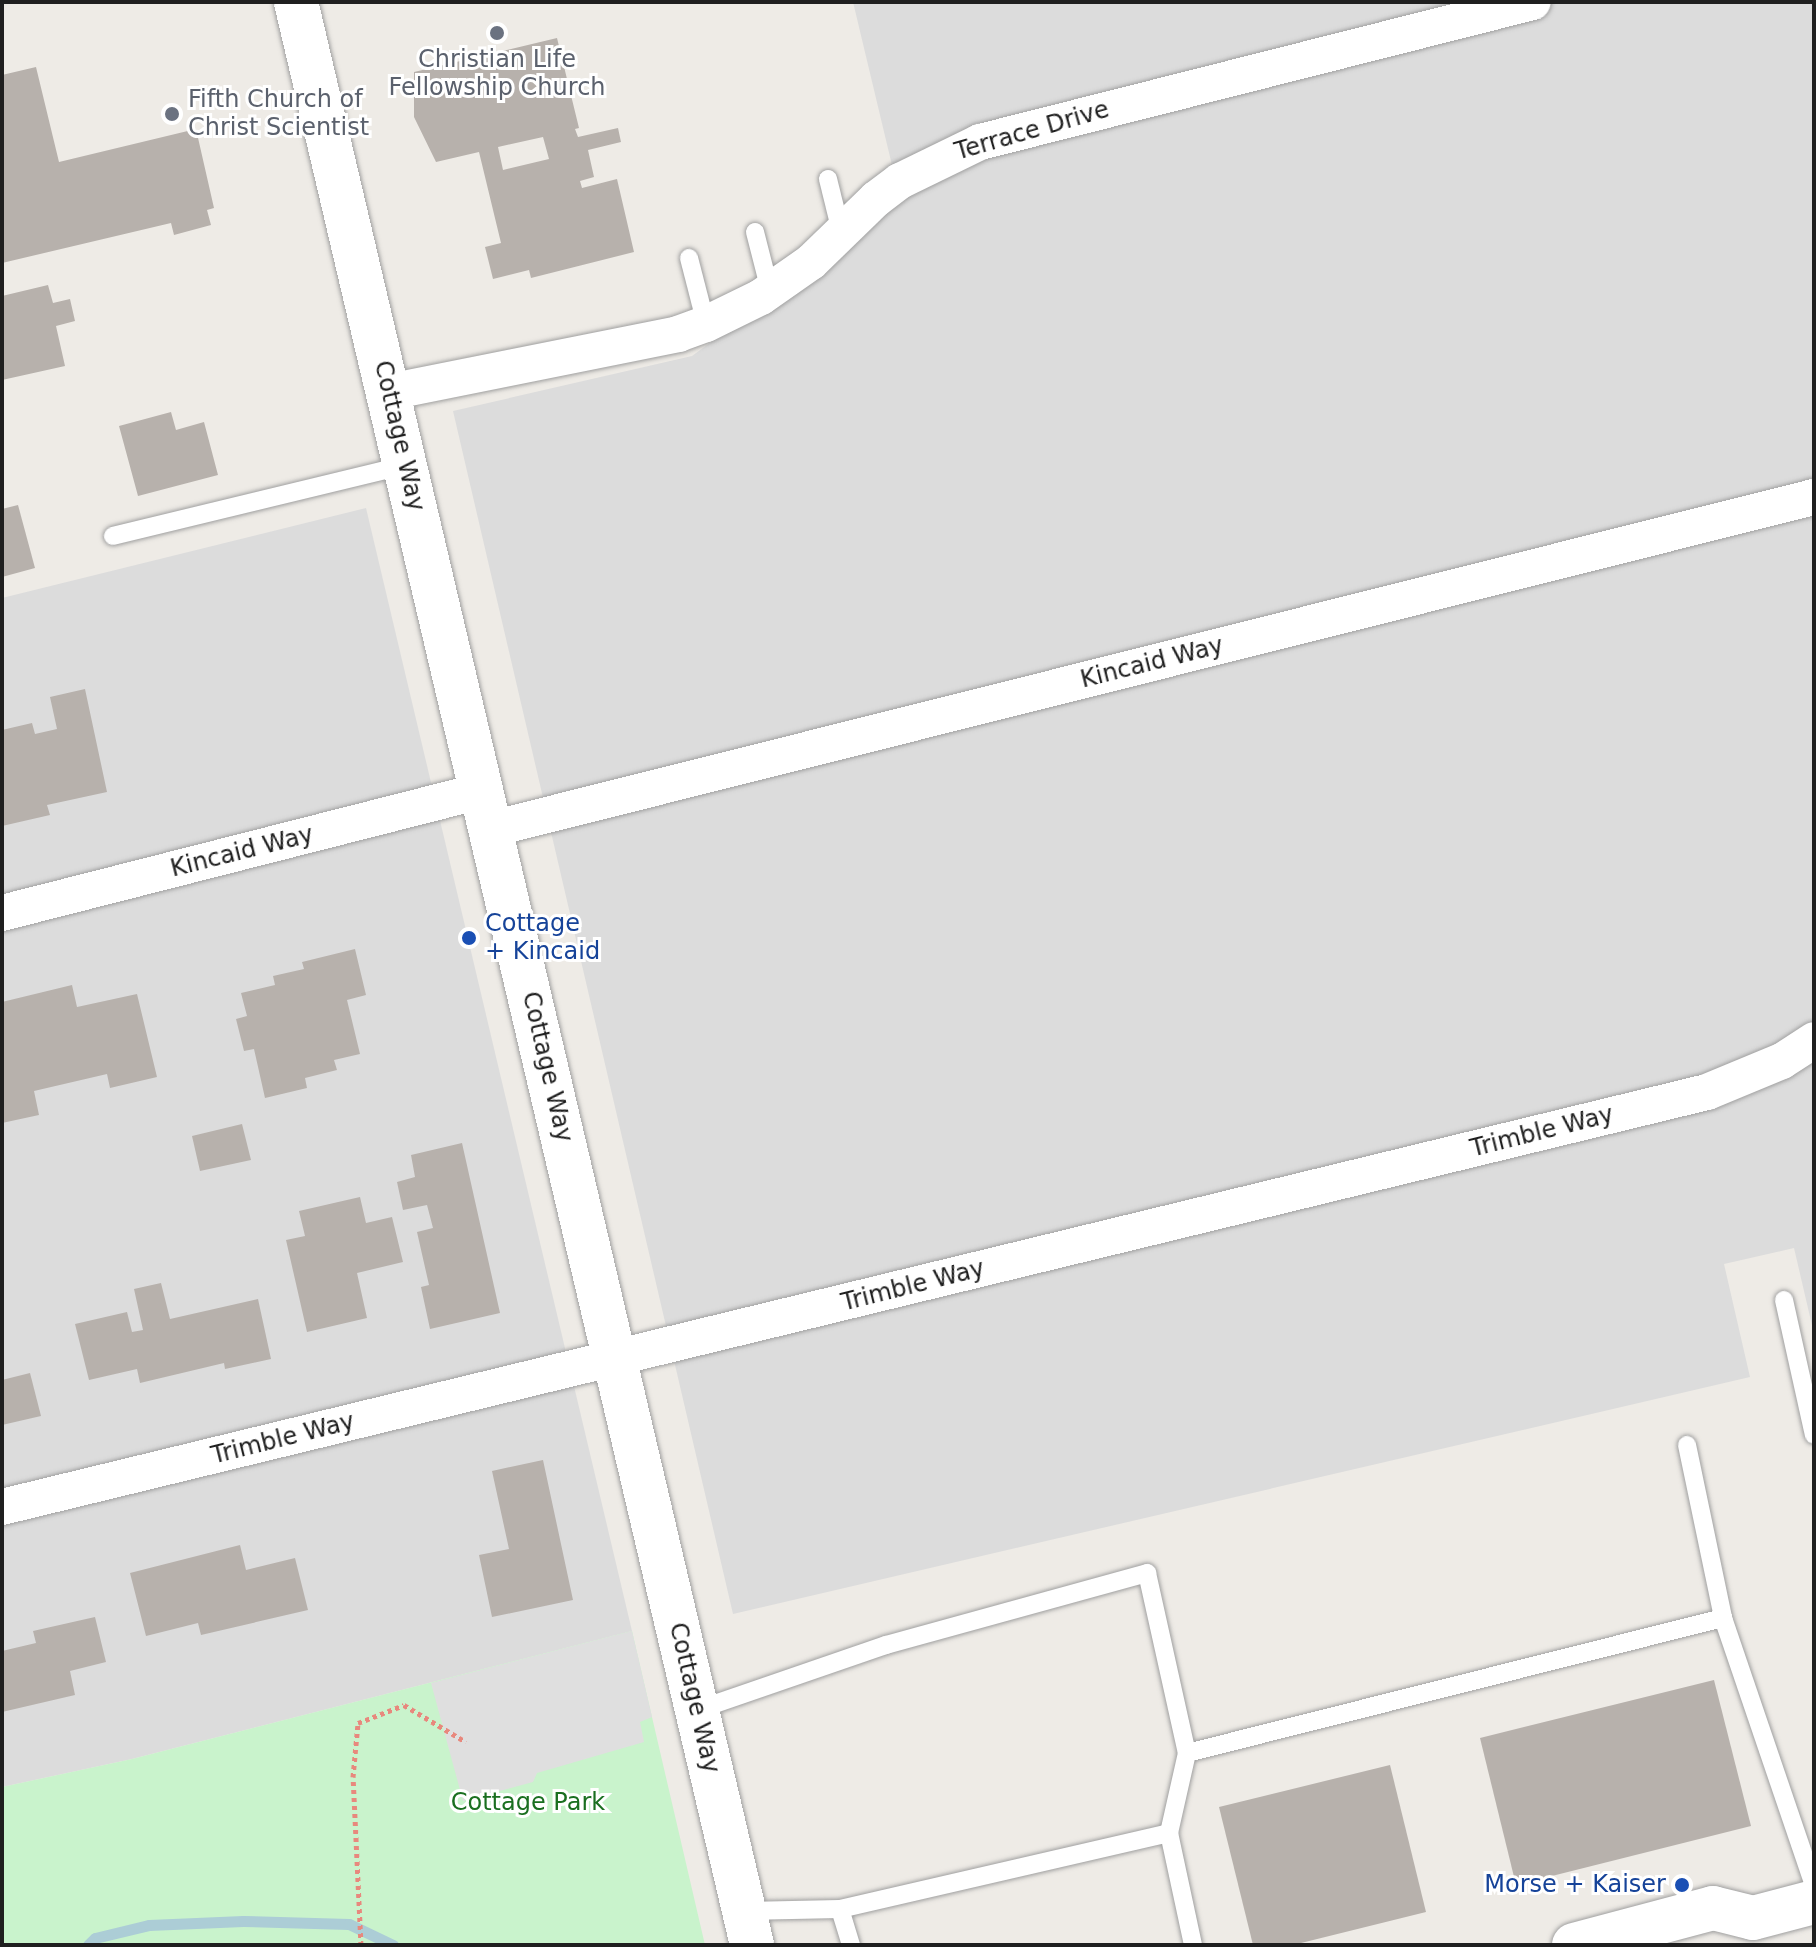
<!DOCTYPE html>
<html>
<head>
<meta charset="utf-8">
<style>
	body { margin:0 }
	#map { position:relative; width:1816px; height:1947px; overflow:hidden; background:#eeebe6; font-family:"DejaVu Sans",sans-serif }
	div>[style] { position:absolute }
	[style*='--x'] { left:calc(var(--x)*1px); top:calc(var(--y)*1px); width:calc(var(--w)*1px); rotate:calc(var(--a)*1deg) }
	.residential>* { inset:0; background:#dcdcdc }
	.park>* { inset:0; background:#c9f3cc }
	.parking>* { inset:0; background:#dfdfdf }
	.stream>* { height:11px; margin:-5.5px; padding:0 5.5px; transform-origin:5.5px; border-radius:5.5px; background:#accdd6 }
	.building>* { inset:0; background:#b7b1ac }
	.path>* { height:5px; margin-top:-2.5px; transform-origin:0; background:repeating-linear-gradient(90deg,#e8887d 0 4px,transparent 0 8px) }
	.roads { filter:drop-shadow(0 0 2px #a0a0a0) drop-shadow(0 0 2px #a0a0a0) }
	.service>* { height:18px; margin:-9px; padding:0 9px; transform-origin:9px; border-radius:9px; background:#fff }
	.minor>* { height:36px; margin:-18px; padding:0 18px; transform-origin:18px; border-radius:18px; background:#fff }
	.tertiary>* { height:44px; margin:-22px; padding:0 22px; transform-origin:22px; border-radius:22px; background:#fff }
	.dots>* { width:22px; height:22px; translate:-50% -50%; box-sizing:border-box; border:4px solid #fff; border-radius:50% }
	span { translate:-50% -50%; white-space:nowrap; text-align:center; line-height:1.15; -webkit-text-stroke:6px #fff; paint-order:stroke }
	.worship-label { font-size:24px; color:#5b616d }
	.left { translate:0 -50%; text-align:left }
	.street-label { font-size:24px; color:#1f1f1f }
	.transit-label { font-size:24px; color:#164399 }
	.right { translate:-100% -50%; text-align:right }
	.park-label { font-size:24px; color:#1a6f20 }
	.frame { position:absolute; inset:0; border:4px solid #1f1f1f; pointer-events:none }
</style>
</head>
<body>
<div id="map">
	<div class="residential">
		<div style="clip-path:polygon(853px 2px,1814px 2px,1814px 1334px,1794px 1248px,1724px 1264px,1750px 1377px,733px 1614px,453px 411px,692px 356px,901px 203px)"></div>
		<div style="clip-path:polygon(366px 508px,632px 1631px,132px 1759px,2px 1787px,2px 598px)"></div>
	</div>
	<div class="park">
		<div style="clip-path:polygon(632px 1631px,705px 1945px,2px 1945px,2px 1787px,132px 1759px)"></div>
	</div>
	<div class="parking">
		<div style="clip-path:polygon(632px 1631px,652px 1717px,640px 1722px,644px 1742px,537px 1773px,533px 1782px,463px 1801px,431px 1683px)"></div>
	</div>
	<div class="stream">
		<div style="--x:88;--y:1945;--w:10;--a:-45"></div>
		<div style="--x:95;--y:1938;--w:56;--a:-13.5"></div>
		<div style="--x:149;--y:1925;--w:94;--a:-2.4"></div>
		<div style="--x:243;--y:1921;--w:106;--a:1.6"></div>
		<div style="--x:349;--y:1924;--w:49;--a:25.5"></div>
	</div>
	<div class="building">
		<div style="clip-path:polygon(evenodd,557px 38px,579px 128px,575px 129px,578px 137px,618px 128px,621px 142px,588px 150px,594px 177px,580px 181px,582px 188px,617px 179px,634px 252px,531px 278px,529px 270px,493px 279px,485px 247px,501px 243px,479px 152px,436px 162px,414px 117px,414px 72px,557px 38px,543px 137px,549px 159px,503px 170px,498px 147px,543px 137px)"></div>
		<div style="clip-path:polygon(36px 67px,59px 162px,196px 129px,214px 208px,207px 210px,211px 225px,174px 235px,171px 223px,2px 263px,2px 75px)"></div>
		<div style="clip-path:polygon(48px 285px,53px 303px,70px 299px,75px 321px,56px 326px,65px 366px,2px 380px,2px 296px)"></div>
		<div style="clip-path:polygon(171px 412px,176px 430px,204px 422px,218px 475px,138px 496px,119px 426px)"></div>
		<div style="clip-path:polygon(18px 505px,35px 568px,2px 577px,2px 509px)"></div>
		<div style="clip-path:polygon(85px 689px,107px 792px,47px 805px,50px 815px,2px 826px,2px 730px,32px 723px,35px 734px,57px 729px,50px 697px)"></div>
		<div style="clip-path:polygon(355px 949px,366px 995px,347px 1000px,360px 1054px,334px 1060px,337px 1070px,305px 1078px,307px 1088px,265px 1098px,254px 1049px,244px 1051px,236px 1019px,247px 1016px,241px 993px,275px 985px,273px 976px,304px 969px,302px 962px)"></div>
		<div style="clip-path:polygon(72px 985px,77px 1007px,137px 994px,157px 1077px,110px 1088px,107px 1074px,34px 1091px,39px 1115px,2px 1123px,2px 1002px)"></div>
		<div style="clip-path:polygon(242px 1124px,251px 1160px,200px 1171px,192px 1136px)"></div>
		<div style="clip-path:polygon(462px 1143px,500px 1313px,430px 1329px,421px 1287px,429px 1285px,417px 1232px,433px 1228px,427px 1205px,403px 1210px,397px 1182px,415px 1177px,411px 1155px)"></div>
		<div style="clip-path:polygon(360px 1197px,366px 1223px,392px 1217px,403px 1262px,357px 1273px,367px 1318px,307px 1332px,286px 1240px,305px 1236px,299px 1211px)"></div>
		<div style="clip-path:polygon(161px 1283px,170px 1319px,258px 1299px,271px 1359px,225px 1369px,224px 1363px,140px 1383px,137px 1369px,89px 1380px,75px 1324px,127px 1312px,132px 1332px,143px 1330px,134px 1289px)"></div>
		<div style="clip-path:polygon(30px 1373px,41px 1416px,2px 1425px,2px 1380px)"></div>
		<div style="clip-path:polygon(543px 1460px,573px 1600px,492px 1617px,479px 1555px,509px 1549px,492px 1471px)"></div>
		<div style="clip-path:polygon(240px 1545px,246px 1570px,295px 1558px,308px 1610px,201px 1635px,198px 1623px,146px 1636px,130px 1573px)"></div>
		<div style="clip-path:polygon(95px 1617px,106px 1662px,70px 1671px,75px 1695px,2px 1712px,2px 1651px,36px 1643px,33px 1631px)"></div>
		<div style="clip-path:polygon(1714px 1680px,1751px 1826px,1516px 1885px,1480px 1738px)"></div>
		<div style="clip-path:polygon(1390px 1765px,1426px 1912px,1293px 1945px,1253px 1945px,1219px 1807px)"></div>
	</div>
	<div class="path">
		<div style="--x:361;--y:1945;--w:168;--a:-92.7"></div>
		<div style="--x:353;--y:1777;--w:54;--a:-84.7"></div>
		<div style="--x:358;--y:1723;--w:49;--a:-21.4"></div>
		<div style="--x:404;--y:1705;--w:72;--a:30.8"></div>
	</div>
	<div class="roads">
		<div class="service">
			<div style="--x:828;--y:179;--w:55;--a:76.2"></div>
			<div style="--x:755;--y:232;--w:61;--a:75.7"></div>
			<div style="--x:689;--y:258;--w:68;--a:75.6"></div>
			<div style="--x:113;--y:536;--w:301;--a:-13.6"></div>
			<div style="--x:1784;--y:1300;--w:138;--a:77.5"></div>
			<div style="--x:1687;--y:1445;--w:177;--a:78.2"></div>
			<div style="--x:1723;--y:1618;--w:282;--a:71.2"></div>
			<div style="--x:697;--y:1710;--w:200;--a:-19"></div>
			<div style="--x:886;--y:1645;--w:271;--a:-15.4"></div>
			<div style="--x:1147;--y:1573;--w:184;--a:77.5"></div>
			<div style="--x:1187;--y:1753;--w:82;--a:102.7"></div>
			<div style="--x:1187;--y:1753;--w:553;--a:-14.14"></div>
			<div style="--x:840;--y:1909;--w:38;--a:73"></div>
			<div style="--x:744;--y:1911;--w:96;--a:-1.2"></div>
			<div style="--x:840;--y:1909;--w:338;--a:-13"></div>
			<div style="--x:1169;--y:1833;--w:115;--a:77.9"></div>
		</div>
		<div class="minor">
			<div style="--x:389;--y:392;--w:295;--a:-11.3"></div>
			<div style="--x:678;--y:334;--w:30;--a:-20"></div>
			<div style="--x:706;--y:324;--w:61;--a:-26.1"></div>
			<div style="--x:761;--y:297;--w:61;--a:-35"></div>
			<div style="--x:811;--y:262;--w:91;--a:-44.1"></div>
			<div style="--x:876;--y:199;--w:30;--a:-37"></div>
			<div style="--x:900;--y:181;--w:89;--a:-26"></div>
			<div style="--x:980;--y:142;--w:570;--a:-14.21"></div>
			<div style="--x:491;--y:829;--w:1364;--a:-14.09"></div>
			<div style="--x:2;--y:913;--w:495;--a:-14.3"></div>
			<div style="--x:2;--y:1507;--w:1755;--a:-13.68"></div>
			<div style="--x:1707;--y:1092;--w:81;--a:-22.5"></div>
			<div style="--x:1782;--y:1061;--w:38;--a:-33"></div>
		</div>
		<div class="tertiary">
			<div style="--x:296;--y:2;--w:1996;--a:76.79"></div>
			<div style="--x:1574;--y:1945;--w:144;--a:-14.9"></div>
			<div style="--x:1713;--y:1908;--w:41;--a:14"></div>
			<div style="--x:1753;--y:1918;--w:63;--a:-14.7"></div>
		</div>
	</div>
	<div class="dots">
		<div style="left:497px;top:33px;background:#6b7280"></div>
		<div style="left:172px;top:114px;background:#6b7280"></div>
		<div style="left:469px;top:938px;background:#1a4fb4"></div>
		<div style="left:1682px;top:1885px;background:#1a4fb4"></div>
	</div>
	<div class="worship-label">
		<span style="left:497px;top:74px">Christian Life<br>Fellowship Church</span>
		<span class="left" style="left:188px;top:114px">Fifth Church of<br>Christ Scientist</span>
	</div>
	<div class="street-label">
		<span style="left:1032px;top:131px;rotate:-16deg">Terrace Drive</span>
		<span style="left:399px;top:436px;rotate:77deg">Cottage Way</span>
		<span style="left:1152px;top:663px;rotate:-14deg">Kincaid Way</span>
		<span style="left:242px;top:852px;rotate:-14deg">Kincaid Way</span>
		<span style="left:547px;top:1067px;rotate:77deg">Cottage Way</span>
		<span style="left:1542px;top:1132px;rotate:-14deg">Trimble Way</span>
		<span style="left:913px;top:1286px;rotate:-14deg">Trimble Way</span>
		<span style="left:283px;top:1439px;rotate:-14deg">Trimble Way</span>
		<span style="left:694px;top:1698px;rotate:77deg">Cottage Way</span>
	</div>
	<div class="transit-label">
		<span class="left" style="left:485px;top:938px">Cottage<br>+ Kincaid</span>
		<span class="right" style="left:1666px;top:1885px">Morse + Kaiser</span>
	</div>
	<div class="park-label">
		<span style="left:528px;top:1803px">Cottage Park</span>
	</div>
	<div class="frame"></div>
</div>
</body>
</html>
